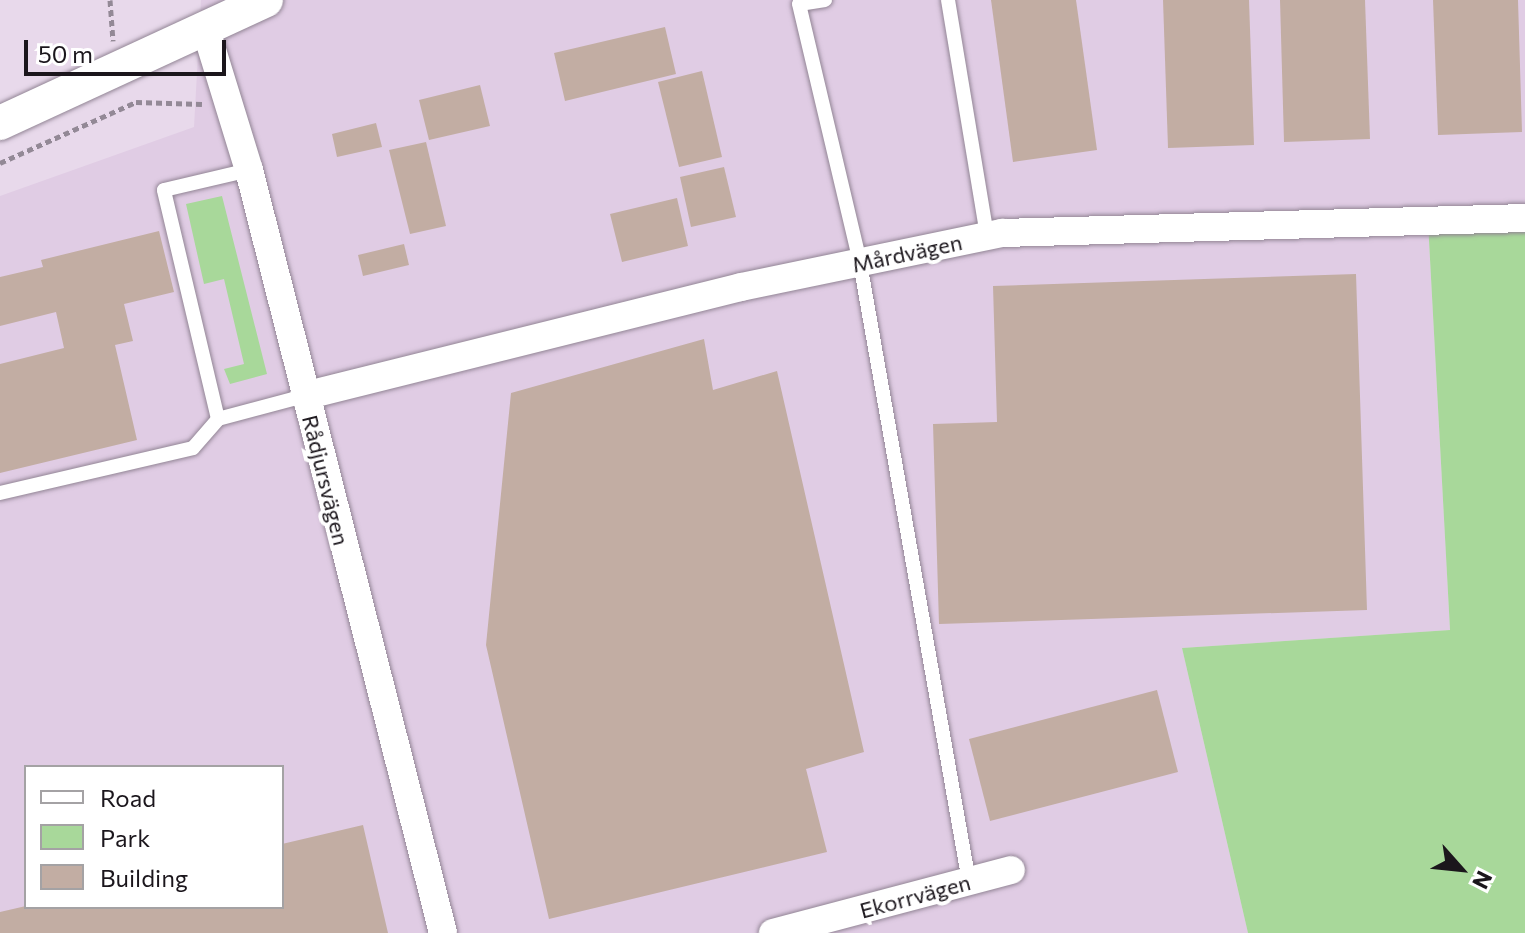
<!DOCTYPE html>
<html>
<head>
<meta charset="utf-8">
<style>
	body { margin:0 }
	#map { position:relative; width:1525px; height:933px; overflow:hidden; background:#e8d9eb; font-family:Commissioner,sans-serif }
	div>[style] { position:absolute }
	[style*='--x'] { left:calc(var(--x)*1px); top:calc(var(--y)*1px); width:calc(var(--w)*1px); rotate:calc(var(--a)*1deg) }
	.built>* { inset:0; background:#e0cce4 }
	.green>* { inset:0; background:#a8d89a }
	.building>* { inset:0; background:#c2ada3 }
	.path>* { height:5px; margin-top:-2.5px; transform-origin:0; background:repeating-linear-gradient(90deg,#938996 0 6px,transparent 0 10px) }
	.roads { filter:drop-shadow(0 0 2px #928595) drop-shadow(0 0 2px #928595) }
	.service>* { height:14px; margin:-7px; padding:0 7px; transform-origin:7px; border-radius:7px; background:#fff }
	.minor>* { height:28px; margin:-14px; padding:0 14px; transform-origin:14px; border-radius:14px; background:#fff }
	.tertiary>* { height:34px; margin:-17px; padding:0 17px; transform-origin:17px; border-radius:17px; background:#fff }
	span { translate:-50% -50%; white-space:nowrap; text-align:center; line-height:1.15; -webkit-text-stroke:8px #fff; paint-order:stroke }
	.street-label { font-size:22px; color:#1b161c }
	.legend { position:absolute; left:24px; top:765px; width:260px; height:144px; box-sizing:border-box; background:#fff; border:2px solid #a4a2a4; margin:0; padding:10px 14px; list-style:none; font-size:24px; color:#1b161c }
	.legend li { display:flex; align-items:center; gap:16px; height:40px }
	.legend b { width:40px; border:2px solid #a4a2a4 }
	.north { position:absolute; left:1421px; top:829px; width:80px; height:80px; -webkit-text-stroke:6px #fff; paint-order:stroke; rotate:117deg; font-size:22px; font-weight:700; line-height:32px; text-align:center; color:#1b161c }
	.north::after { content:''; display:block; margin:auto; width:28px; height:36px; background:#1b161c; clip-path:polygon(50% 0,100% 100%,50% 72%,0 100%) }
	.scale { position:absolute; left:24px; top:40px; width:202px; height:36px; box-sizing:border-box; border:4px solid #1b161c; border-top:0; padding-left:10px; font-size:24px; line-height:28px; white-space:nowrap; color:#1b161c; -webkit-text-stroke:6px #fff; paint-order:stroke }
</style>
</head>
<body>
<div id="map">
	<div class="built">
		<div style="clip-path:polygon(evenodd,201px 0,1525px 0,1525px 218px,1428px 222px,1450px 630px,1182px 648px,1248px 933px,0 933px,0 196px,194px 127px,201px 0,26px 767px,282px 767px,282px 907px,26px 907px,26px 767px)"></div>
	</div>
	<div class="green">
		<div style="clip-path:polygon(222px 196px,267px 374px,230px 384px,224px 369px,244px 364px,224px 279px,204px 284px,186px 204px)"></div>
		<div style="clip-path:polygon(1525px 218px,1525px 933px,1248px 933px,1182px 648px,1450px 630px,1428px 222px)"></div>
	</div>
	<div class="building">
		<div style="clip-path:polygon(991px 0,1076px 0,1097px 150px,1013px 162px)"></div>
		<div style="clip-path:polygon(1163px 0,1249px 0,1254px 145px,1168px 148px)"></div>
		<div style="clip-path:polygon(1280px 0,1365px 0,1370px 139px,1284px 142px)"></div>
		<div style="clip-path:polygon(1433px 0,1518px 0,1522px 132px,1438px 135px)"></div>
		<div style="clip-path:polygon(665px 27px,676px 74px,565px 101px,554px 53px)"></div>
		<div style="clip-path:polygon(702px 71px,722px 157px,679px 167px,658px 82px)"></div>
		<div style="clip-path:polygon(480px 85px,490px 126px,429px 140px,419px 100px)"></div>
		<div style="clip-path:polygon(376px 123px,382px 147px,337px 157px,332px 134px)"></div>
		<div style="clip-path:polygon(426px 142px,446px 226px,410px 234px,389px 150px)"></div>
		<div style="clip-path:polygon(724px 167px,736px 217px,691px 227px,680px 177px)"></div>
		<div style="clip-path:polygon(677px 198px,688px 246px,622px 262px,610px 214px)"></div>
		<div style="clip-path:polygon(159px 231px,174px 292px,124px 304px,133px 341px,115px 345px,137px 440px,0 473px,0 364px,64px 348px,56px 312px,0 326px,0 277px,43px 267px,41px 260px)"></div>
		<div style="clip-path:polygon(404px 244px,409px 265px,363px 276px,358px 255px)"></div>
		<div style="clip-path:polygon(1356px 274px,1367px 610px,939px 624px,933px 424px,997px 422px,993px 286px)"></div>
		<div style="clip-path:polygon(704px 339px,713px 390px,777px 371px,864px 752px,806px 769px,827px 852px,549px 919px,486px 645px,511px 393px)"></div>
		<div style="clip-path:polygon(1157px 690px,1178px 772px,990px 821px,969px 739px)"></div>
		<div style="clip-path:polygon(363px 825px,388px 933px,0 933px,0 912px,26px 906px,282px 907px,282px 844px)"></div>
	</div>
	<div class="path">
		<div style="--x:110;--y:0;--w:41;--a:85.8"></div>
		<div style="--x:0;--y:163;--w:149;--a:-24.2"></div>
		<div style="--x:136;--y:102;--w:66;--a:1.7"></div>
	</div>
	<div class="roads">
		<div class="service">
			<div style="--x:825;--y:0;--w:26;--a:171"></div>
			<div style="--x:799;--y:4;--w:266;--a:76.7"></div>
			<div style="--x:860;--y:263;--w:629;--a:80.01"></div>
			<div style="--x:948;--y:0;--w:239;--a:80.6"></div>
			<div style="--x:218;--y:419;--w:235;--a:-103.3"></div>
			<div style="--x:164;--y:190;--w:87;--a:-13.2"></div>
			<div style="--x:0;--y:493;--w:198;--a:-13.1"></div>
			<div style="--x:193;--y:448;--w:38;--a:-49"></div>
			<div style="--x:218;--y:419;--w:89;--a:-15"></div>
		</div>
		<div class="minor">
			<div style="--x:205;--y:27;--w:150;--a:72.9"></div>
			<div style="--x:249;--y:170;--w:787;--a:75.73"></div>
			<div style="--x:304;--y:396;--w:450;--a:-14"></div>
			<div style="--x:741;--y:287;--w:267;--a:-11.7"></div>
			<div style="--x:1002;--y:233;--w:523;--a:-1.64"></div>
			<div style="--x:773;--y:933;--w:246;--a:-14.8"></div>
		</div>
		<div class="tertiary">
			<div style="--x:0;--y:123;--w:293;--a:-24.8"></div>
		</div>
	</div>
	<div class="street-label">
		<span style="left:907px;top:253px;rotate:-12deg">Mårdvägen</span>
		<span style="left:326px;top:480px;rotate:76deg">Rådjursvägen</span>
		<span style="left:915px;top:896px;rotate:-15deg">Ekorrvägen</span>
	</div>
	<ul class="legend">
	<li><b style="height:10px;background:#fff"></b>Road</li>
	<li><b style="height:22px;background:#a8d89a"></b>Park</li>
	<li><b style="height:22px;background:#c2ada3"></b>Building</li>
	</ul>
	<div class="north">N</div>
	<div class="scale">50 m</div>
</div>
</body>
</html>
